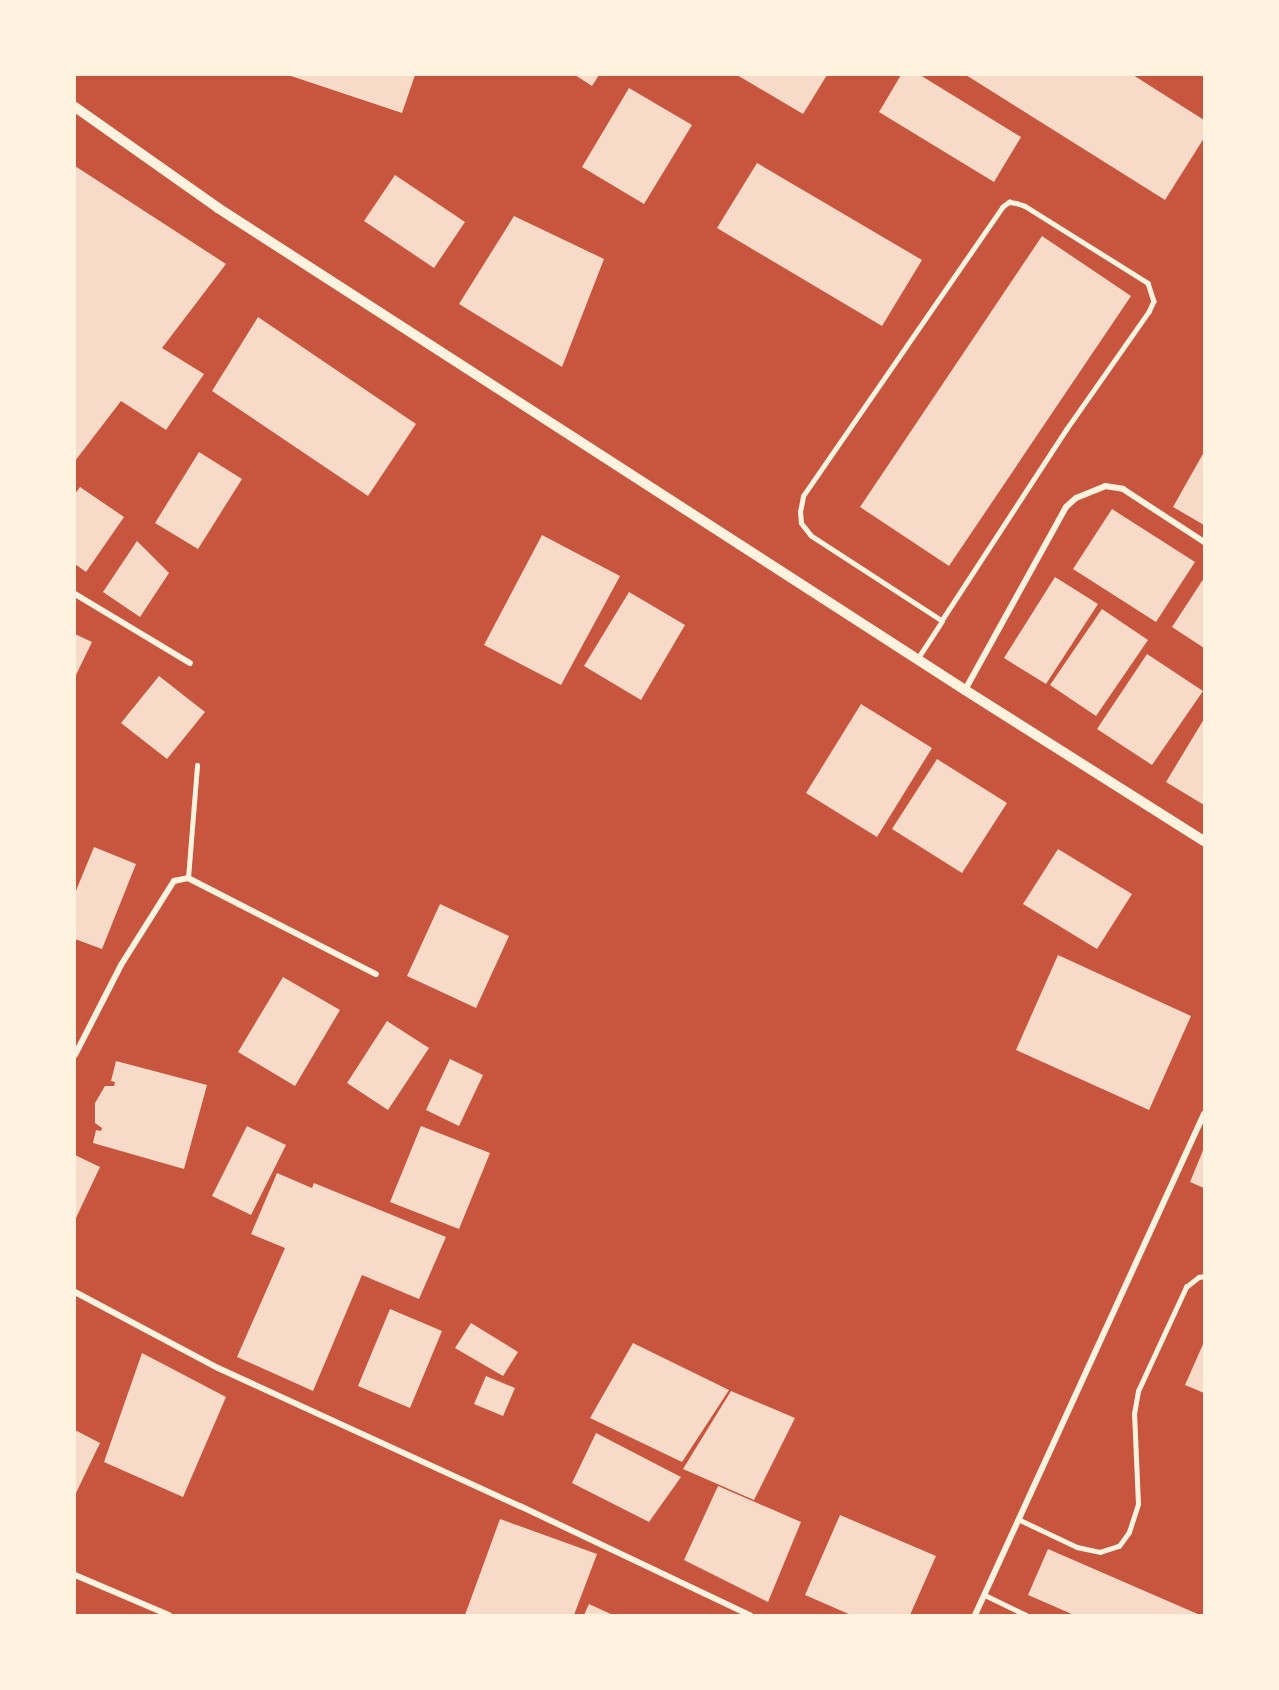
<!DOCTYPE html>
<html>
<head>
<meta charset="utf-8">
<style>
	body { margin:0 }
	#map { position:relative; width:1279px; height:1690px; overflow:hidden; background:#c8553d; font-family:Figtree,sans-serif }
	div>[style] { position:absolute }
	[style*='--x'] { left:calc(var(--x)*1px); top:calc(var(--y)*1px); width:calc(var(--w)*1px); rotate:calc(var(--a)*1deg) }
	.building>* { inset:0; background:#f7dbc8 }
	.service>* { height:4.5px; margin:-2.25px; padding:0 2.25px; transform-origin:2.25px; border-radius:2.25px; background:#fff3e0 }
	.minor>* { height:6px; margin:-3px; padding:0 3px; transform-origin:3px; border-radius:3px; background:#fff3e0 }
	.tertiary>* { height:10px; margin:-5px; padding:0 5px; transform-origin:5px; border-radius:5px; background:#fff3e0 }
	span { translate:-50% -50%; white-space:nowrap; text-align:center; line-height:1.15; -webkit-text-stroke:6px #fff3e0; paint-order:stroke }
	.frame { position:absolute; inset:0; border:76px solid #fff3e0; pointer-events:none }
</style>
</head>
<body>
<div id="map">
	<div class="building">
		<div style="clip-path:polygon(288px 75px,415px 75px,402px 113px)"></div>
		<div style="clip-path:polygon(575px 75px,599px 75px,592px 86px)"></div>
		<div style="clip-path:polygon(737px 75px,827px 75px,803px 114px)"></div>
		<div style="clip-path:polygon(901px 75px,920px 75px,1021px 137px,994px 182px,879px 112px)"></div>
		<div style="clip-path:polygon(966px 75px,1133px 75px,1204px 120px,1204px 138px,1165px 200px)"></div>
		<div style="clip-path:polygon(629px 88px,692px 125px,644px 204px,582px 167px)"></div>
		<div style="clip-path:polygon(757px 163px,922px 260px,882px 326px,717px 228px)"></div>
		<div style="clip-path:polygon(75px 166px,226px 264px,162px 348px,204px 374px,166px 430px,121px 401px,75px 461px)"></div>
		<div style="clip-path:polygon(395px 175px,465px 222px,434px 268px,364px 221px)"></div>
		<div style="clip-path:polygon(514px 216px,604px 259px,562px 367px,459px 304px)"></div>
		<div style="clip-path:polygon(1042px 236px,1131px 296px,949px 566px,860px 507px)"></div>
		<div style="clip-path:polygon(258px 317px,416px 424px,368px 496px,212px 391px)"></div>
		<div style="clip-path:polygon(199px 452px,242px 479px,198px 549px,155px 523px)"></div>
		<div style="clip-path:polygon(1204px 452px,1204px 525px,1173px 507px)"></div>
		<div style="clip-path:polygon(80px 487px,124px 517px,86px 572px,75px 564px,75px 494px)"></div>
		<div style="clip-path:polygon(1112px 509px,1195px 562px,1156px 622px,1073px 569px)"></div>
		<div style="clip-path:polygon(542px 535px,620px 576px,561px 685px,484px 645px)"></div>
		<div style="clip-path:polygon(137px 541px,169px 573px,140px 617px,103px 592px)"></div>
		<div style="clip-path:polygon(1055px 577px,1098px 604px,1046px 684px,1004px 658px)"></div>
		<div style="clip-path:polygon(1204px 578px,1204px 648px,1172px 627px)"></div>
		<div style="clip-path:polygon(629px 592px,685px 625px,641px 700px,584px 666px)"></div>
		<div style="clip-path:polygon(1102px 609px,1148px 640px,1096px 716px,1050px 685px)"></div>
		<div style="clip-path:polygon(75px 634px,92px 642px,75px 677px)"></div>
		<div style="clip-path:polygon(1147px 654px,1203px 691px,1152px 765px,1097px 729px)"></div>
		<div style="clip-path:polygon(159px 676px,205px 712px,167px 759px,121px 723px)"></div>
		<div style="clip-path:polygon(861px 704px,932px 748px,877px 837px,806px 793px)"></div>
		<div style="clip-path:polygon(1204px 719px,1204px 805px,1166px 782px)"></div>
		<div style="clip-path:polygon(937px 759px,1007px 803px,962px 873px,892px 829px)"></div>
		<div style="clip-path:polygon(94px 847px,136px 864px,102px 949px,75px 939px,75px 893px)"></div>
		<div style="clip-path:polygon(1058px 849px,1132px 894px,1097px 949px,1023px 904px)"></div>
		<div style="clip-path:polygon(440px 904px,509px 936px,476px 1008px,407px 976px)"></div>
		<div style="clip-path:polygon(1058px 955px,1191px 1016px,1149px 1110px,1016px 1050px)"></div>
		<div style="clip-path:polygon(283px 977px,340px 1010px,295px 1086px,238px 1052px)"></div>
		<div style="clip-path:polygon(387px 1021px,429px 1048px,388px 1110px,347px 1083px)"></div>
		<div style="clip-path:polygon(450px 1059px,483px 1075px,459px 1126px,426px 1110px)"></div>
		<div style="clip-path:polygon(116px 1061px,207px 1085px,184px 1169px,93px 1143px,96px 1130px,101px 1131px,102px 1128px,95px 1123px,95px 1103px,105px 1086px,114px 1086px,115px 1082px,111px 1081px)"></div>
		<div style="clip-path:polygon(247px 1126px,286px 1145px,251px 1215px,212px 1196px)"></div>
		<div style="clip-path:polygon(421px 1126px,490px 1153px,459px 1229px,390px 1202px)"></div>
		<div style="clip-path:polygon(1204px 1148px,1204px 1188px,1190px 1182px)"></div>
		<div style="clip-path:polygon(75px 1155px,100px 1167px,75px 1220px)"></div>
		<div style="clip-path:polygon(277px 1173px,312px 1188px,314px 1183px,446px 1237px,419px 1299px,362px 1275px,313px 1391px,237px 1357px,285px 1248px,251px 1234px)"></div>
		<div style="clip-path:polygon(390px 1309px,442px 1331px,410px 1408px,358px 1386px)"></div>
		<div style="clip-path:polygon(471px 1323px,518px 1352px,503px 1376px,455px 1348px)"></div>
		<div style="clip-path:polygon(1204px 1342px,1204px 1393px,1185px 1385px)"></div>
		<div style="clip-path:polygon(633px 1343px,729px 1390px,682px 1462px,590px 1418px)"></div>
		<div style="clip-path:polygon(142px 1353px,226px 1397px,183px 1497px,104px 1462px)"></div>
		<div style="clip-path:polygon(486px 1376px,515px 1388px,503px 1416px,474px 1404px)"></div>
		<div style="clip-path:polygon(731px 1391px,795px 1418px,754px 1500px,683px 1469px)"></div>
		<div style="clip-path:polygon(75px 1430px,100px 1443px,75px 1495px)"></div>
		<div style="clip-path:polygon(596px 1433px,681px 1477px,649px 1522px,572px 1483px)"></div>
		<div style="clip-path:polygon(718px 1486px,801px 1522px,768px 1602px,684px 1560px)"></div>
		<div style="clip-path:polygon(840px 1515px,936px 1556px,910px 1615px,851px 1615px,805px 1595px)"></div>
		<div style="clip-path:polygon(500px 1519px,597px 1554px,574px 1615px,465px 1615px)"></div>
		<div style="clip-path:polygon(1048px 1549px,1200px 1615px,1074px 1615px,1028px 1595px)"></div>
		<div style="clip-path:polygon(589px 1604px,613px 1615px,584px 1615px)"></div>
	</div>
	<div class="service">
		<div style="--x:918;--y:658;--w:44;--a:-57"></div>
		<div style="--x:942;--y:621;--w:156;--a:-147"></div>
		<div style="--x:811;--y:536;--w:16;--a:-128"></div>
		<div style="--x:801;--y:523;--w:11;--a:-95"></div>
		<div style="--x:800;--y:512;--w:16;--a:-79"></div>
		<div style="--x:803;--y:496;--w:351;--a:-55.4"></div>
		<div style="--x:1002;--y:207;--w:9;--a:-36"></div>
		<div style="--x:1009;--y:202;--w:7;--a:8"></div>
		<div style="--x:1016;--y:203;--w:9;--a:18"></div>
		<div style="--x:1025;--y:206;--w:145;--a:32"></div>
		<div style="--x:1148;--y:283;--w:19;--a:72"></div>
		<div style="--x:1154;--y:301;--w:12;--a:114"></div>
		<div style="--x:1149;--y:312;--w:143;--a:125"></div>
		<div style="--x:1067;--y:429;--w:229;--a:123.1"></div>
		<div style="--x:188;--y:878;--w:113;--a:-85.4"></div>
		<div style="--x:1018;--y:1519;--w:65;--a:25.4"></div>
		<div style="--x:1077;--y:1547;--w:24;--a:12"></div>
		<div style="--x:1100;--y:1552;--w:20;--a:-18"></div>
		<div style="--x:1119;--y:1546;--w:17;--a:-54"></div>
		<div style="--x:1129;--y:1532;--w:29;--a:-72"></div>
		<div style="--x:1138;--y:1504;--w:90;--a:-92.5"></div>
		<div style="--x:1134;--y:1414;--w:23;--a:-80"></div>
		<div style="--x:1138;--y:1391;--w:115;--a:-65.2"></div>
		<div style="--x:1186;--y:1287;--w:16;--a:-38"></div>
		<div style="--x:1199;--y:1277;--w:5;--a:-11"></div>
		<div style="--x:985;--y:1595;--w:46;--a:26"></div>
	</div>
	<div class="minor">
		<div style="--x:75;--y:594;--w:134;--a:31"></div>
		<div style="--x:965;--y:690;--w:209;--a:-61.1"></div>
		<div style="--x:1066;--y:507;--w:13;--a:-42"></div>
		<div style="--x:1076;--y:498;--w:31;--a:-22"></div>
		<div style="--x:1105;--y:486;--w:18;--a:9"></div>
		<div style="--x:1123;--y:489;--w:97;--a:33.2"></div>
		<div style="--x:75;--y:1055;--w:101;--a:-62.9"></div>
		<div style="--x:121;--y:965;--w:99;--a:-57.8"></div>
		<div style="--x:174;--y:881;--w:14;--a:-12"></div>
		<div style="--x:188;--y:878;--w:211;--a:27.1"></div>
		<div style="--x:75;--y:1292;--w:162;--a:28"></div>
		<div style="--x:218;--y:1368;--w:332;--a:24.6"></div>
		<div style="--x:520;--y:1506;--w:255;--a:25.4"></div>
		<div style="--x:75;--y:1575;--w:102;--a:23.1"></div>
		<div style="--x:975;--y:1615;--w:551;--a:-65.44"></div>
	</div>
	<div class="tertiary">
		<div style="--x:75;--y:107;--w:175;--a:35.2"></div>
		<div style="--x:218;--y:208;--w:889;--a:32.83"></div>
		<div style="--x:965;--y:690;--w:283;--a:32.3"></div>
	</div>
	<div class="frame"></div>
</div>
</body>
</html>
